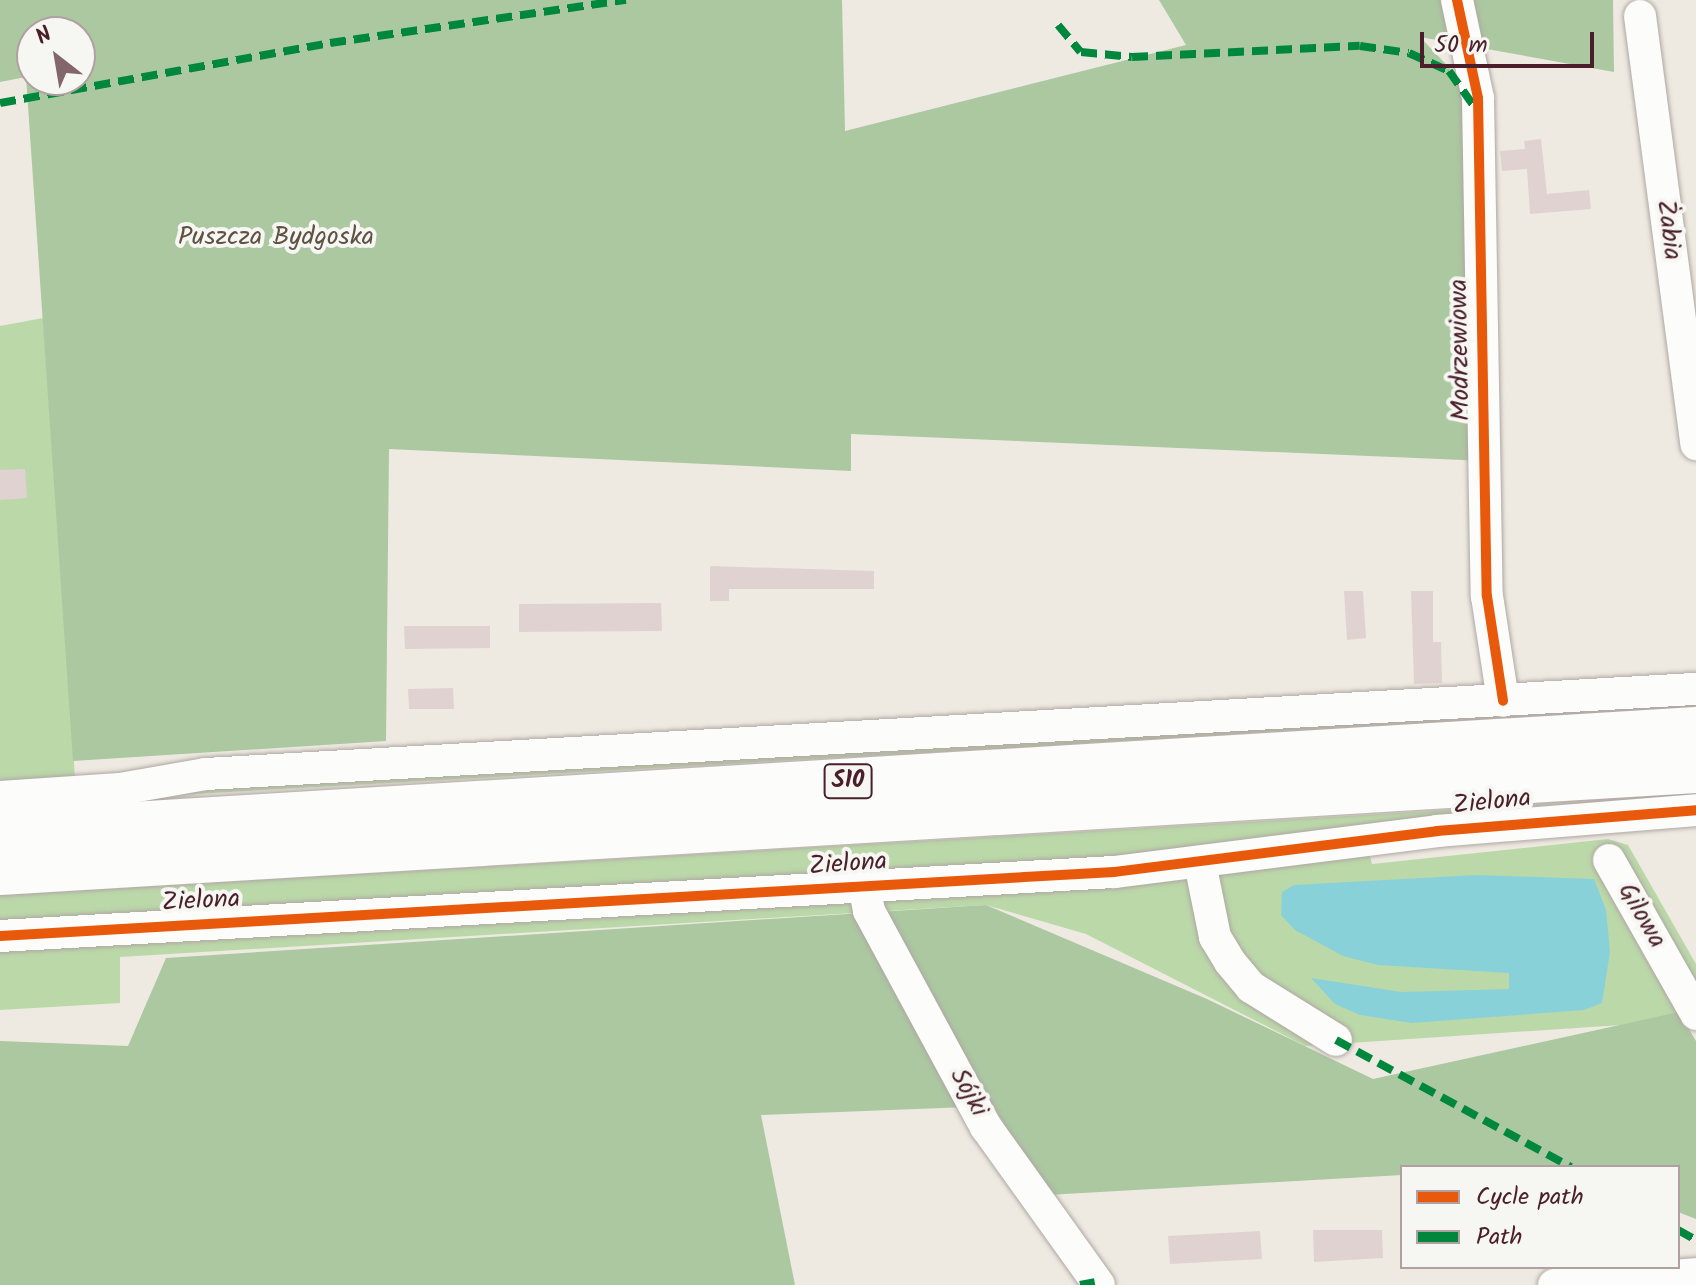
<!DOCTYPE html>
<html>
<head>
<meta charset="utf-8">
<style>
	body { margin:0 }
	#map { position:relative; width:1696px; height:1285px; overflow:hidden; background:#eeeae1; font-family:Kalam,sans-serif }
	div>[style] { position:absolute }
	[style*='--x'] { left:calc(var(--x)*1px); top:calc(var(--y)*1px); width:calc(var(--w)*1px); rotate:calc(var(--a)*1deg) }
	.green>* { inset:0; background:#bbd8a9 }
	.forest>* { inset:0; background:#abc8a1 }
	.water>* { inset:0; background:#88d1d9 }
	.building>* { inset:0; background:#e1d2d2 }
	.roads { filter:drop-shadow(0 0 2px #afa7a3) drop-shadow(0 0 2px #afa7a3) }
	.minor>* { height:32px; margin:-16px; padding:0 16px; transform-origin:16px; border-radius:16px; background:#fcfcfa }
	.highway>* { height:44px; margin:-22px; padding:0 22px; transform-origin:22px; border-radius:22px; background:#fcfcfa }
	.quiet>* { height:8px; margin-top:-4px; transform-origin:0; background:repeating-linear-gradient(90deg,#00873e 0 16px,transparent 0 24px) }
	.cycleway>* { height:10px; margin:-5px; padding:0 5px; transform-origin:5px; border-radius:5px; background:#e8590c }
	span { translate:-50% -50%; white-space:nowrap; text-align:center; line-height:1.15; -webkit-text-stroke:8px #f6f6f2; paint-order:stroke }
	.shield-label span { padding:2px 6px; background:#f6f6f2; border:2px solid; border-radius:6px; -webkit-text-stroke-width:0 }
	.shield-label { font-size:24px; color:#4a1f2b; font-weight:700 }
	.street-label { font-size:26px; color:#4a1f2b }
	.park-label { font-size:26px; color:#5f5243 }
	.legend { position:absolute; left:1400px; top:1165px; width:280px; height:104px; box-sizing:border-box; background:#f6f6f2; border:2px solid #b1a0a2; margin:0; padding:10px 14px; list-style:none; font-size:24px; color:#4a1f2b }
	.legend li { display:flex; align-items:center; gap:16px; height:40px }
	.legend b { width:40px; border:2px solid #b1a0a2 }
	.north { position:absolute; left:16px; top:16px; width:80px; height:80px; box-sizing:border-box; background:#f6f6f2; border:2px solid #b1a0a2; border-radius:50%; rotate:329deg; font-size:22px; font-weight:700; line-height:32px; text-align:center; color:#4a1f2b }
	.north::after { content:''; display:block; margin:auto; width:28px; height:36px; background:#83666b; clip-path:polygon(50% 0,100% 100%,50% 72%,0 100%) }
	.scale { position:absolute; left:1420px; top:32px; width:174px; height:36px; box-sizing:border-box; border:4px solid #4a1f2b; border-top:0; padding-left:10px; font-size:24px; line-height:28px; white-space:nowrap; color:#4a1f2b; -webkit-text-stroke:6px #f6f6f2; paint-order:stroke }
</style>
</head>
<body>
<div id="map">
	<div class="green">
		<div style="clip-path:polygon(43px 318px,75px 778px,0 783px,0 326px)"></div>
		<div style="clip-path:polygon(1696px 703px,1060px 745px,0 805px,0 800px)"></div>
		<div style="clip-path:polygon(1552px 804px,1362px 826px,1372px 864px,1608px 839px,1628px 845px,1696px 964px,1696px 1020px,1305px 1046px,1086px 934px,986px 905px,120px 957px,120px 1003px,0 1010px,0 895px)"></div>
	</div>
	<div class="forest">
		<div style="clip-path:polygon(evenodd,0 0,842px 0,845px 131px,1186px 45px,1159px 0,1613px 0,1614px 72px,1420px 37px,1478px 98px,1486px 461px,851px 434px,851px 471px,389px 449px,386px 741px,73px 761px,26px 77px,0 82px,0 0,32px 32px,80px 32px,80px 80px,32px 80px,32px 32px)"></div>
		<div style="clip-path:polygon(986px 905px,1207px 999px,1373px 1079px,1679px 1012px,1696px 1041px,1696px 1219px,1678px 1212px,1678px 1167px,1402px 1167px,1402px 1175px,1047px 1195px,993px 1106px,761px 1115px,795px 1285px,0 1285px,0 1041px,128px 1046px,166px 958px)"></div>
	</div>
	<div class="water">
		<div style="clip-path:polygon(1477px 875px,1594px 879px,1606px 910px,1610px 952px,1602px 1003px,1584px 1010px,1412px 1023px,1360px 1015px,1335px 1004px,1311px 978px,1401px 992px,1509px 989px,1509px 973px,1378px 965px,1343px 956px,1295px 930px,1281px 915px,1282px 892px,1294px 885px)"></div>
	</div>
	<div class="building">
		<div style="clip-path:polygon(1541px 139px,1547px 194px,1589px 190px,1591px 209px,1530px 214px,1527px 169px,1502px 171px,1500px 151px,1525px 149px,1524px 141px)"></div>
		<div style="clip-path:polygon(25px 469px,27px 498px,0 500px,0 470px)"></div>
		<div style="clip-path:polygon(710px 566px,874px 571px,874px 589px,729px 589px,729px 601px,710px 601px)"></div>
		<div style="clip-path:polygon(1344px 591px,1363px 591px,1366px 638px,1347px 640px)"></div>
		<div style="clip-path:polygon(1411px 591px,1433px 591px,1433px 642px,1441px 642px,1442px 683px,1414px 684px)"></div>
		<div style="clip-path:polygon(661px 603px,662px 631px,519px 632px,519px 604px)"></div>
		<div style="clip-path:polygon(404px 626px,490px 626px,490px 648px,405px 649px)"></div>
		<div style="clip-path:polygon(453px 688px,454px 709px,409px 709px,408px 689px)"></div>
		<div style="clip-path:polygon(1313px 1230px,1382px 1230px,1383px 1258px,1314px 1262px)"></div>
		<div style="clip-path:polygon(1260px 1231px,1262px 1259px,1170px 1264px,1168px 1236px)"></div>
	</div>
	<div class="roads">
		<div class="minor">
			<div style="--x:1457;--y:0;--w:100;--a:77.9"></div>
			<div style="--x:1478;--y:98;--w:498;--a:89"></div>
			<div style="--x:1487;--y:596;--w:106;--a:81.3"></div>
			<div style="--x:1640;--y:16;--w:432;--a:82.5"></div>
			<div style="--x:0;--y:797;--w:120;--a:-3.8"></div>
			<div style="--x:120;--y:789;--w:87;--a:-9.9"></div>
			<div style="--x:206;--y:774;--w:1492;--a:-3.27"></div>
			<div style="--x:1609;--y:860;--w:177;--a:60.5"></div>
			<div style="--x:1200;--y:863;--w:76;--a:78.5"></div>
			<div style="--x:1215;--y:937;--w:29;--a:59"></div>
			<div style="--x:1230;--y:962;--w:33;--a:50"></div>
			<div style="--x:1251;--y:987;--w:100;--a:31.9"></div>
			<div style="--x:864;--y:885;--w:26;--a:79"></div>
			<div style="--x:869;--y:911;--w:246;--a:61.6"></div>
			<div style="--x:986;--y:1127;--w:194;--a:54.4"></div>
			<div style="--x:0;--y:936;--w:1116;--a:-3.29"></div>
			<div style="--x:1114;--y:872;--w:326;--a:-7.2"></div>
			<div style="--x:1437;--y:831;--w:260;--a:-4.6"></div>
			<div style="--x:1554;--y:1285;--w:142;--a:-4.4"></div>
		</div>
		<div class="highway">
			<div style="--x:0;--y:832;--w:1699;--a:-3.48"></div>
			<div style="--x:0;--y:873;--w:1699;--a:-3.44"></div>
		</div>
	</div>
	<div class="quiet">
		<div style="--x:1058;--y:25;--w:35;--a:50"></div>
		<div style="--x:1081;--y:52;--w:51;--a:5.6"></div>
		<div style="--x:1132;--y:57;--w:228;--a:-2.8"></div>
		<div style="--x:1360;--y:46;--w:49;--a:8.1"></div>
		<div style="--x:1409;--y:53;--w:44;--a:24.2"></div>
		<div style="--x:1449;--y:71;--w:47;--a:54.6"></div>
		<div style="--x:0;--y:103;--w:335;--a:-10.3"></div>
		<div style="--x:330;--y:43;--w:299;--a:-8.3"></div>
		<div style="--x:1336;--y:1040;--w:267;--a:28.4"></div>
		<div style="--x:1678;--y:1230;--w:21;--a:29"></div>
		<div style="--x:1080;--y:1285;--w:15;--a:-11"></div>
	</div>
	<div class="cycleway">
		<div style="--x:1457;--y:0;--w:100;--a:77.9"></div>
		<div style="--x:1478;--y:98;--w:498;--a:89"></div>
		<div style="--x:1487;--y:596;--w:106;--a:81.3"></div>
		<div style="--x:0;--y:936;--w:1116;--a:-3.29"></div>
		<div style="--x:1114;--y:872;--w:326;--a:-7.2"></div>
		<div style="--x:1437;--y:831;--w:260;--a:-4.6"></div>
	</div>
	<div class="shield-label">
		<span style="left:848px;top:781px">S10</span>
	</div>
	<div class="street-label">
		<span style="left:1668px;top:230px;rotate:83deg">Żabia</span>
		<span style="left:1461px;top:350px;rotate:-91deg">Modrzewiowa</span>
		<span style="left:1492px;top:803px;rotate:-6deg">Zielona</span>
		<span style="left:848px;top:865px;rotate:-4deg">Zielona</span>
		<span style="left:201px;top:902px;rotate:-3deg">Zielona</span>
		<span style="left:1641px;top:916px;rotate:60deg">Gilowa</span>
		<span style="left:968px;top:1093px;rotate:61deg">Sójki</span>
	</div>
	<div class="park-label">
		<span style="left:276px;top:238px">Puszcza Bydgoska</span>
	</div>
	<ul class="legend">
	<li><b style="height:10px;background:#e8590c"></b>Cycle path</li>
	<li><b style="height:10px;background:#00873e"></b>Path</li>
	</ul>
	<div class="north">N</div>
	<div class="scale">50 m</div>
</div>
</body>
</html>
